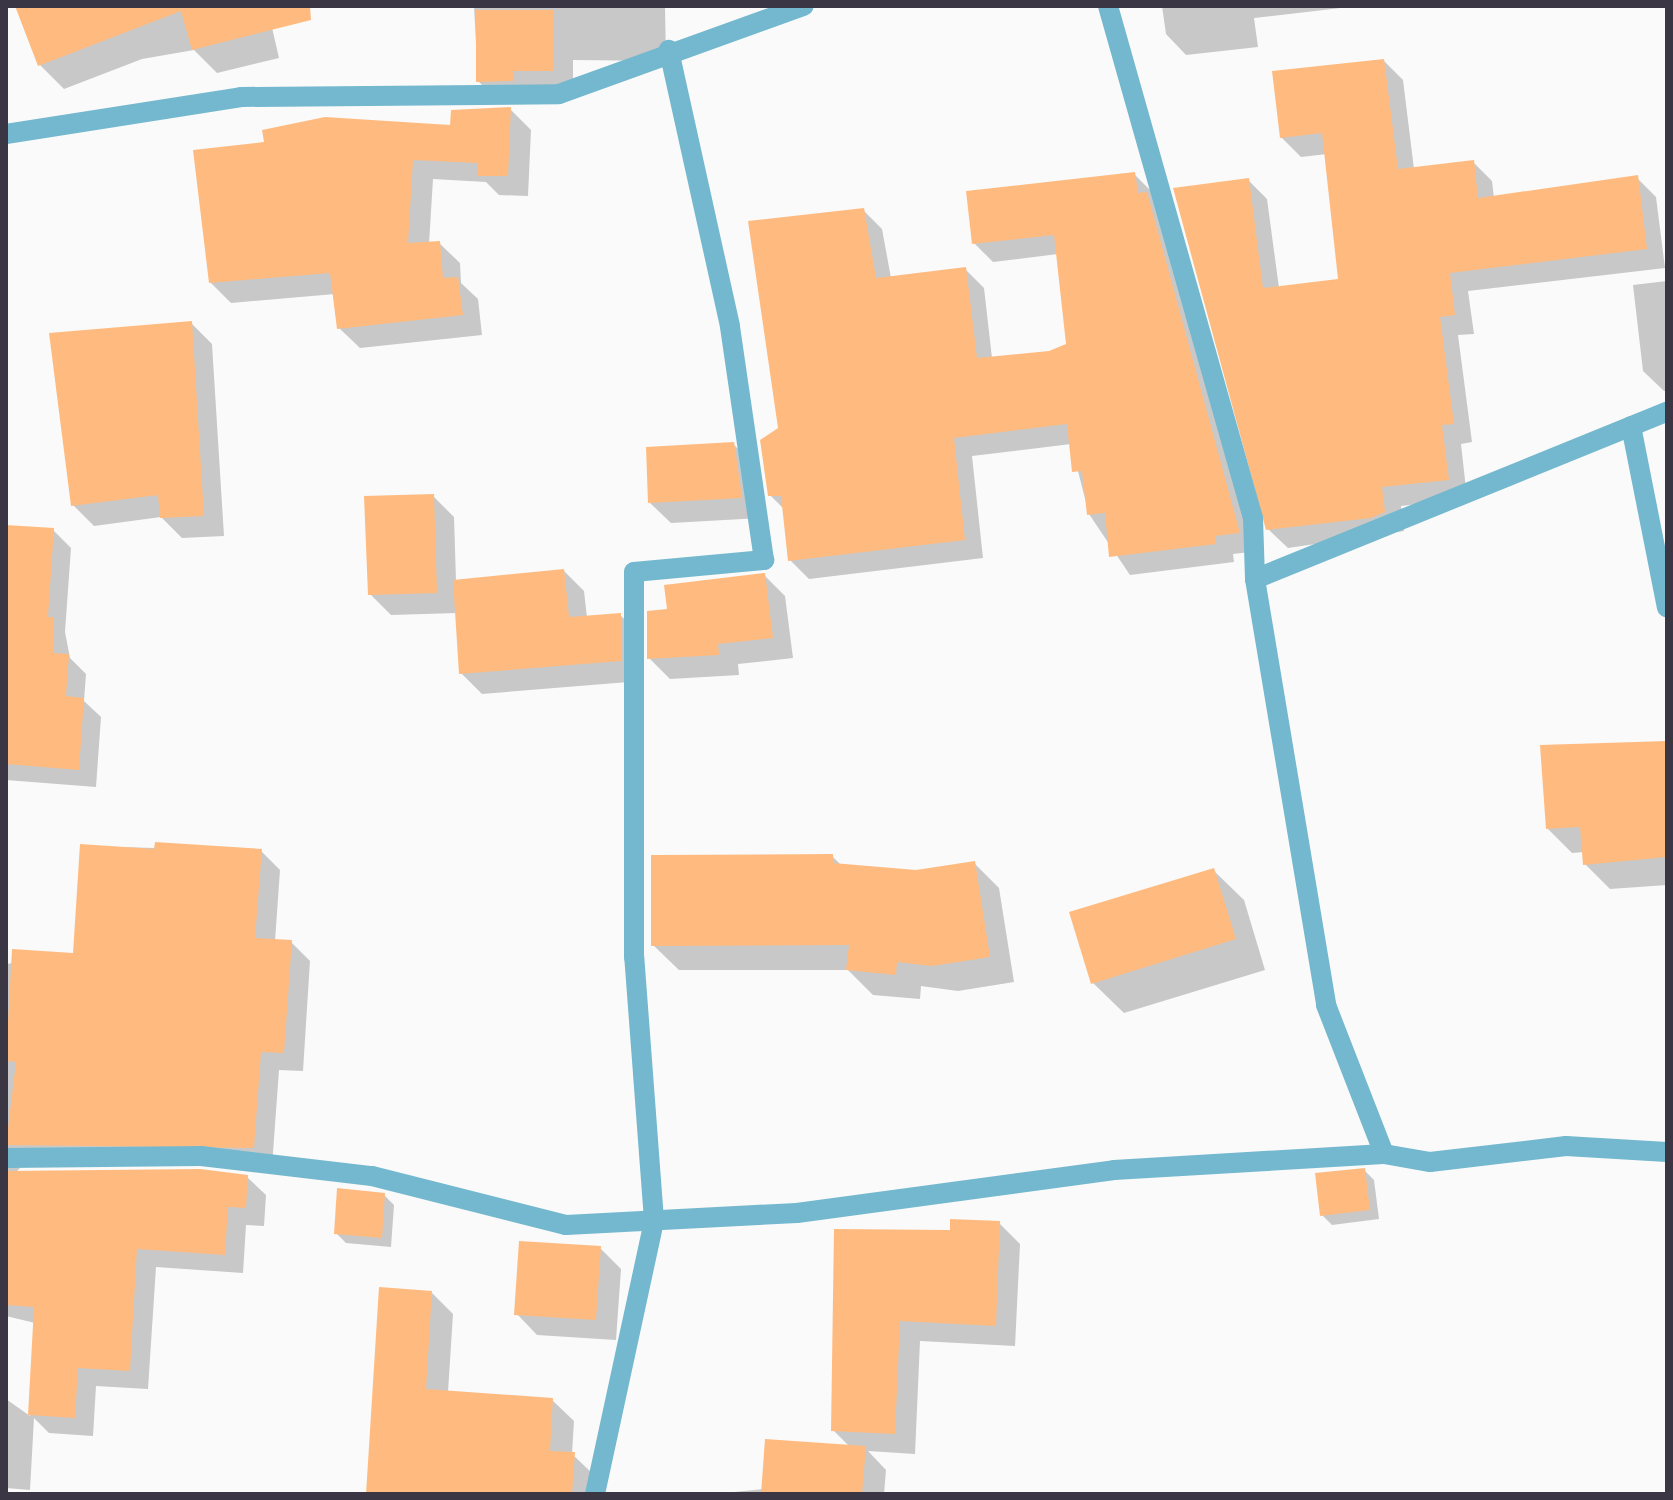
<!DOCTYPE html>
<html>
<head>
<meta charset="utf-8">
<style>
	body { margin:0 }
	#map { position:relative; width:1673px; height:1500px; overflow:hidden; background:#fafafa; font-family:"Space Grotesk",sans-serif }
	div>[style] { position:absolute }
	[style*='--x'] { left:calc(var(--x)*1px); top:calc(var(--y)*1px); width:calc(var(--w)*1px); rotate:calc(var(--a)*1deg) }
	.shadow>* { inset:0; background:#0003 }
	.building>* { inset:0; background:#ffbb7f }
	.street>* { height:20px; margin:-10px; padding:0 10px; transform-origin:10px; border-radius:10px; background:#73b8ce }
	span { translate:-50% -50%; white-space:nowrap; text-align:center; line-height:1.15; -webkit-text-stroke:6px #fff; paint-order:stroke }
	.frame { position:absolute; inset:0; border:8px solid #3a3643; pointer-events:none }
</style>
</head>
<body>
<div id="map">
	<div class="shadow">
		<div style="clip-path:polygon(17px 6px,267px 6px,279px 58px,217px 73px,194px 50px,142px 59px,64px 89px,40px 65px)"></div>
		<div style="clip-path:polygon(474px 6px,665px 6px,666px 61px,573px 60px,573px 89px,498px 101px,478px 81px)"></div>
		<div style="clip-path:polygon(1162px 6px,1358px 6px,1254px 18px,1258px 47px,1186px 55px,1166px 34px)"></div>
		<div style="clip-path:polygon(1384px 61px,1403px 80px,1414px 169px,1473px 162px,1492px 181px,1494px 198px,1637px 178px,1656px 197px,1665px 268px,1468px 291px,1474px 334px,1458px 335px,1472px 442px,1461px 444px,1467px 498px,1401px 506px,1404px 531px,1288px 548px,1268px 529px,1248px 180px,1267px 199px,1279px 288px,1341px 281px,1327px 154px,1301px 157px,1281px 137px)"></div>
		<div style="clip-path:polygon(511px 110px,531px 130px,528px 196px,499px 195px,486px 182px,433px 179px,429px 244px,439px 243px,460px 263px,461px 283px,478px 299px,482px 335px,360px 348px,339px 328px,335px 294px,231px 303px,210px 282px,452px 127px)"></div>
		<div style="clip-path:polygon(1134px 174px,1153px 193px,1258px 551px,1233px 554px,1234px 562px,1130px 575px,1089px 514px,1071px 444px,972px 456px,983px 558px,809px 579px,790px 560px,785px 510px,770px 495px,780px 429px,863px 210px,882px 229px,891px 278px,965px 269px,984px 288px,992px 358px,1050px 353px,1068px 345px,1058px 254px,993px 262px,974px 243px)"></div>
		<div style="clip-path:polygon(1667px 281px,1667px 391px,1664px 391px,1643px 371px,1633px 285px)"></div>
		<div style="clip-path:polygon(191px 323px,212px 344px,224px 536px,182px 538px,161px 517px,94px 526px,73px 505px)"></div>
		<div style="clip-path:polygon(733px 444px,754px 464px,761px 518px,671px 523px,650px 503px)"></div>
		<div style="clip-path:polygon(433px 496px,454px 517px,456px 581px,564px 571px,584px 591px,587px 618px,620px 615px,641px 635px,641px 681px,482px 694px,461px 673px,457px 613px,391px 615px,370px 594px)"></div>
		<div style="clip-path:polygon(6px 527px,53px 530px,71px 548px,65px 632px,70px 658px,86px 674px,84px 701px,101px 717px,96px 787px,6px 780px)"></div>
		<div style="clip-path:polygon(764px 575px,785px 596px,793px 658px,738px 664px,739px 675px,670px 679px,649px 658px,669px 611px)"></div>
		<div style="clip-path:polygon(1667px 742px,1667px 885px,1610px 889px,1585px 864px,1584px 852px,1572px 853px,1547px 828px)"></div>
		<div style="clip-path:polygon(82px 846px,261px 851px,280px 870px,275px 941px,291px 942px,310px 961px,303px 1071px,279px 1070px,272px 1166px,25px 1163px,15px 1173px,247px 1177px,266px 1195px,264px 1226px,246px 1225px,243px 1273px,156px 1267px,148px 1389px,96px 1386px,93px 1436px,49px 1433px,34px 1418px,30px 1490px,6px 1488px,6px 1399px,30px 1416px,35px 1323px,6px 1316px,6px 964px,75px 955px)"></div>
		<div style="clip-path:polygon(832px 856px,842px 866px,916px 872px,974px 863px,999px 888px,1014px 982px,958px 991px,921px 986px,920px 999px,873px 995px,848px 970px,679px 970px,653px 945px)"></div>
		<div style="clip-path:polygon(1213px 870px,1244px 900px,1265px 970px,1124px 1013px,1093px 983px)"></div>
		<div style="clip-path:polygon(1364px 1170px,1374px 1180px,1379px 1219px,1332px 1225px,1322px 1215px)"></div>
		<div style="clip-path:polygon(384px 1195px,394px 1205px,391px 1247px,346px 1243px,336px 1233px)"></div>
		<div style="clip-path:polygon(999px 1223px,1020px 1244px,1015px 1346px,920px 1341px,915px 1454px,868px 1451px,886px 1470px,884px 1494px,714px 1494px,764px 1489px,850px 1447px,833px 1430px,952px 1232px)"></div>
		<div style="clip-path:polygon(600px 1248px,621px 1269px,616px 1340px,537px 1335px,517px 1314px)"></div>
		<div style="clip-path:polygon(432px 1293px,453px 1314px,448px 1392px,552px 1400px,574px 1421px,572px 1454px,595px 1476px,594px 1494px,368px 1494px)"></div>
		<div style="clip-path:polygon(611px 1492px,646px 1492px,648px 1494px,610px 1494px)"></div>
	</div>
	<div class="building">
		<div style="clip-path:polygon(15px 6px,310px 6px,311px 20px,192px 50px,181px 11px,38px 66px)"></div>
		<div style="clip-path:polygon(476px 10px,554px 10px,554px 71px,513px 71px,513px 81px,476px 82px)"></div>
		<div style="clip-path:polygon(1384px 59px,1398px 169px,1474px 160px,1478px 198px,1638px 175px,1647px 249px,1450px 273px,1455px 315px,1440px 317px,1454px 424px,1442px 425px,1449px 480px,1382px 487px,1385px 512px,1371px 518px,1266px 530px,1173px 188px,1249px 178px,1263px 288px,1338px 279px,1322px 133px,1280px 138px,1272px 71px)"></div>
		<div style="clip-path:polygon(511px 107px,508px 176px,477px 176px,477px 163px,413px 160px,408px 243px,440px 241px,443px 278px,458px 277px,463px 315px,337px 329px,330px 273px,209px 283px,193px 150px,264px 142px,262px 130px,325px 117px,450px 125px,451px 110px)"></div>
		<div style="clip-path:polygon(1135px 172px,1138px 193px,1147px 192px,1240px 533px,1215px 536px,1216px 544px,1109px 557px,1105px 513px,1087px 515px,1082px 471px,1072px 472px,1067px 424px,954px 438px,965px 540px,788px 561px,781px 496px,768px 496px,760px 440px,778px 428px,748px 221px,864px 208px,876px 278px,966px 267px,977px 358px,1049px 351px,1066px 344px,1054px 235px,972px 244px,966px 191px)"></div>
		<div style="clip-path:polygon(192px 321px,204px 516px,160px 518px,158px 495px,71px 506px,49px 333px)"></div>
		<div style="clip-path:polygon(734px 442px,742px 498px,648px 503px,646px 447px)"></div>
		<div style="clip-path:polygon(434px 494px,437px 593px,368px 595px,364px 496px)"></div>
		<div style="clip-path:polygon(6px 525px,54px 528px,48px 617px,54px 617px,53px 653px,69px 654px,66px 696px,84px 698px,79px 770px,6px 764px)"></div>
		<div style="clip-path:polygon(564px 569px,569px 617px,621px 613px,621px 661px,459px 674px,453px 580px)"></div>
		<div style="clip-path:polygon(765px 573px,773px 638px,718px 644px,719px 655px,647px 659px,647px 611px,667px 609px,664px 585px)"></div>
		<div style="clip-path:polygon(1667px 741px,1667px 857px,1583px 865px,1580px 827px,1546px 829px,1540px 745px)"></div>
		<div style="clip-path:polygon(155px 842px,262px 849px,255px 938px,292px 940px,284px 1053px,261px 1052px,254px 1148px,6px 1145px,16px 1062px,6px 1061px,12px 949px,73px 953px,80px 844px,154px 849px)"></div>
		<div style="clip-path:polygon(833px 854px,833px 863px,916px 870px,975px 861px,990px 957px,932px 966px,897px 962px,896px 975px,846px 970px,849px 945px,651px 946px,651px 855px)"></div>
		<div style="clip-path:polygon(1214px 868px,1236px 939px,1091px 984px,1069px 912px)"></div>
		<div style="clip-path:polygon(1365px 1168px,1370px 1210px,1320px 1216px,1315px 1173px)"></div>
		<div style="clip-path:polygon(200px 1169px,248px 1175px,246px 1208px,228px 1207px,225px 1255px,137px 1249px,130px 1371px,78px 1368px,75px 1418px,28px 1415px,34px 1307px,6px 1305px,6px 1171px)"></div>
		<div style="clip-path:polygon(337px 1188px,385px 1193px,382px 1238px,334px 1234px)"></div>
		<div style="clip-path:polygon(950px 1219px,1000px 1221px,996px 1326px,900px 1321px,895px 1434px,831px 1431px,834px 1229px,950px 1230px)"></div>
		<div style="clip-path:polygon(519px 1241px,601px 1246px,596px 1320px,514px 1315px)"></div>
		<div style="clip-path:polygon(379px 1287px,432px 1291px,426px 1389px,553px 1398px,550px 1451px,575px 1452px,572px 1494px,366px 1494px)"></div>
		<div style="clip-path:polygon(765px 1439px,866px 1446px,862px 1494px,761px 1494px)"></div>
	</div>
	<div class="street">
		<div style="--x:1108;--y:6;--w:532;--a:74.19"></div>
		<div style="--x:1253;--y:518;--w:61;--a:88.1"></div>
		<div style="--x:1255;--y:579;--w:432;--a:80.5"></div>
		<div style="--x:1326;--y:1005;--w:160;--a:68.7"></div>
		<div style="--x:1384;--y:1154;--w:47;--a:9.9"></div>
		<div style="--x:1430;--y:1162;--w:137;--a:-6.7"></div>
		<div style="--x:1566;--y:1146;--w:101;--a:3.4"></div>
		<div style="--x:6;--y:134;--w:238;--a:-8.9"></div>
		<div style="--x:241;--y:97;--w:318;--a:-0.5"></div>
		<div style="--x:559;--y:94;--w:260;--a:-19.8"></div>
		<div style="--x:1631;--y:426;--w:185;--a:78.8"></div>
		<div style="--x:1255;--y:579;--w:445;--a:-22.1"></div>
		<div style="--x:6;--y:1158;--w:195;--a:-0.6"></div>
		<div style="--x:201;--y:1156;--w:172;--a:6.7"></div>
		<div style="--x:372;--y:1176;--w:200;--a:14.2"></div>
		<div style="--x:566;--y:1225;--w:231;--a:-3"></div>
		<div style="--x:797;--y:1213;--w:320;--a:-7.7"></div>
		<div style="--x:1114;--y:1170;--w:270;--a:-3.4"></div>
		<div style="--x:595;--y:1494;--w:280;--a:-77.8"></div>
		<div style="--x:654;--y:1220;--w:264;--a:-94.3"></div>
		<div style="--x:634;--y:957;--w:385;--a:-90"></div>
		<div style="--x:634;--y:572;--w:131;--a:-5.3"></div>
		<div style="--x:764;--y:560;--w:236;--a:-98.3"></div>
		<div style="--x:730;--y:326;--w:283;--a:-102.5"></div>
	</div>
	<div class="frame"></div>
</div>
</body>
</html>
